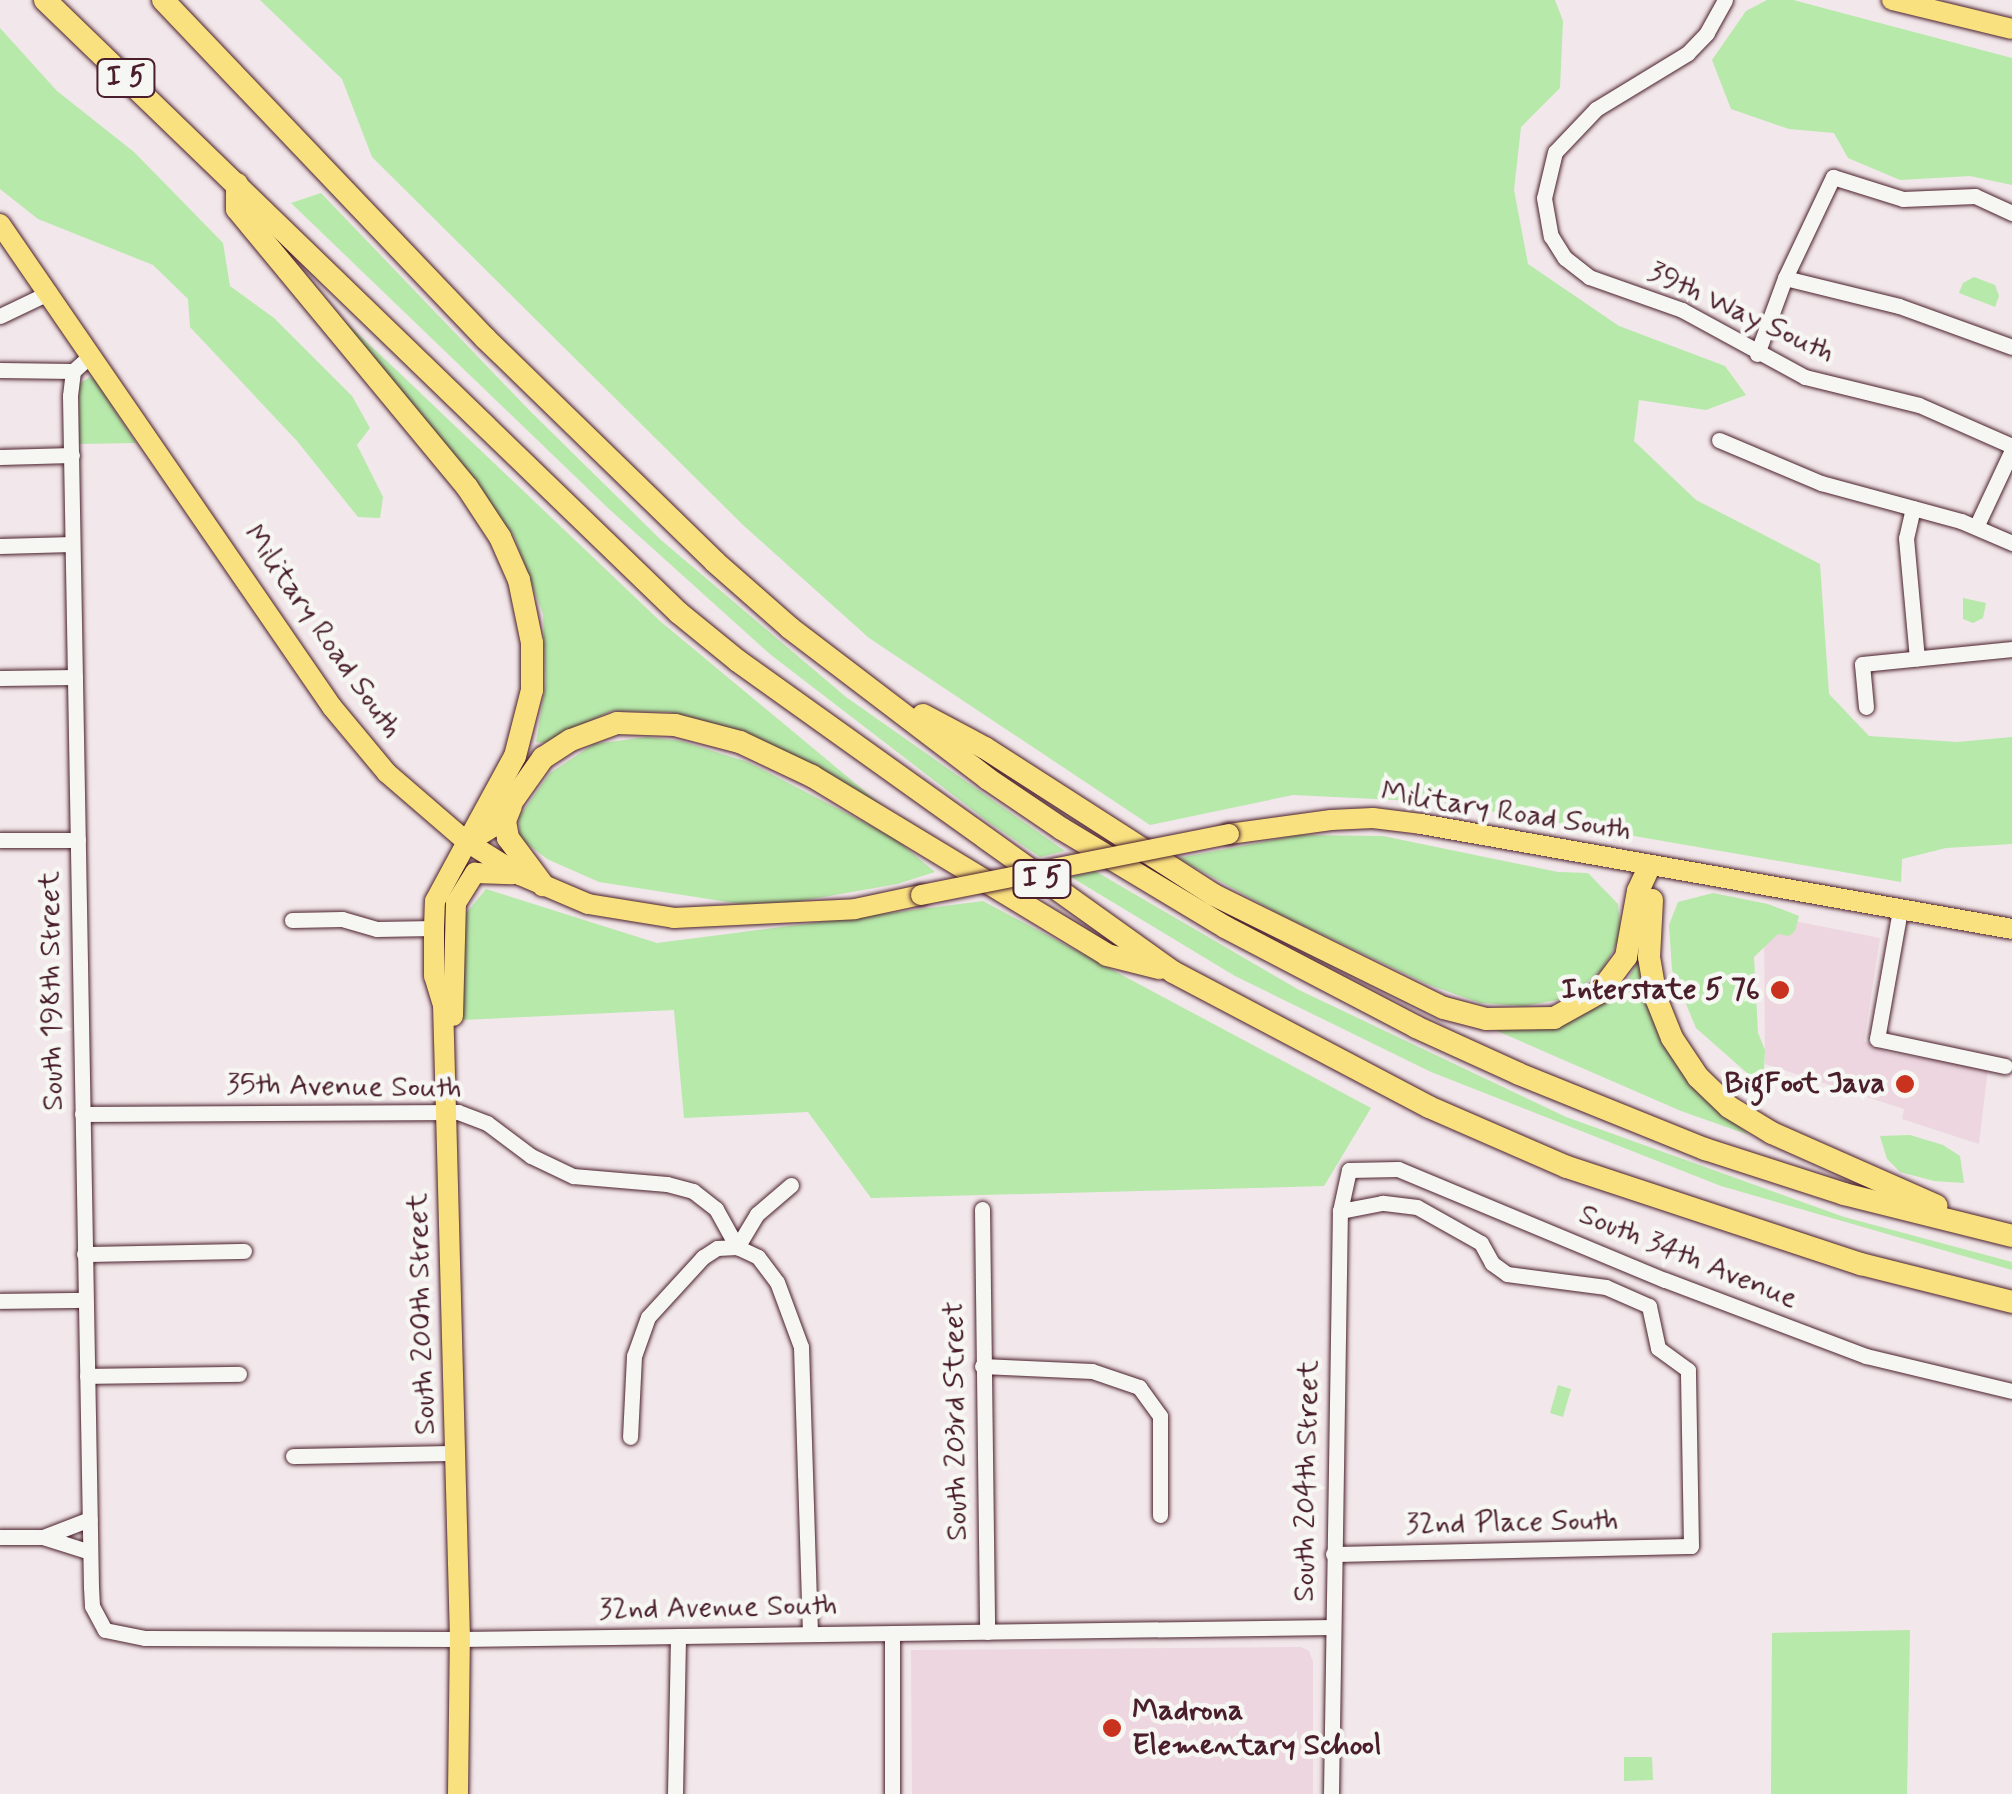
<!DOCTYPE html>
<html>
<head>
<meta charset="utf-8">
<style>
	body { margin:0 }
	#map { position:relative; width:2012px; height:1794px; overflow:hidden; background:#f2e7ea; font-family:Mynerve,sans-serif }
	div>[style] { position:absolute }
	[style*='--x'] { left:calc(var(--x)*1px); top:calc(var(--y)*1px); width:calc(var(--w)*1px); rotate:calc(var(--a)*1deg) }
	.built>* { inset:0; background:#edd6e0 }
	.green>* { inset:0; background:#b6e9aa }
	.roads { filter:drop-shadow(0 0 2px #4a1f2b) drop-shadow(0 0 2px #4a1f2b) }
	.minor>* { height:15px; margin:-7.5px; padding:0 7.5px; transform-origin:7.5px; border-radius:7.5px; background:#f6f6f2 }
	.major>* { height:20px; margin:-10px; padding:0 10px; transform-origin:10px; border-radius:10px; background:#fae180 }
	.highway>* { height:22px; margin:-11px; padding:0 11px; transform-origin:11px; border-radius:11px; background:#fae180 }
	.bridges { filter:drop-shadow(0 0 2px #4a1f2b) drop-shadow(0 0 2px #4a1f2b) }
	.major-bridge>* { height:20px; margin:-10px; padding:0 10px; transform-origin:10px; border-radius:10px; background:#fae180 }
	.dots>* { width:28px; height:28px; translate:-50% -50%; box-sizing:border-box; border:5px solid #f6f6f2; border-radius:50% }
	span { translate:-50% -50%; white-space:nowrap; text-align:center; line-height:1.15; -webkit-text-stroke:9px #f6f6f2; paint-order:stroke }
	.shield-label span { padding:2px 8px; background:#f6f6f2; border:2px solid; border-radius:8px; -webkit-text-stroke-width:0 }
	.shield-label { font-size:28px; color:#4a1f2b; font-weight:700 }
	.street-label { font-size:30px; color:#4a1f2b }
	.poi-label { font-size:30px; color:#4a1f2b; font-weight:700 }
	.right { translate:-100% -50%; text-align:right }
	.left { translate:0 -50%; text-align:left }
</style>
</head>
<body>
<div id="map">
	<div class="built">
		<div style="clip-path:polygon(1764px 915px,1880px 938px,1864px 1041px,1888px 1053px,1988px 1068px,1979px 1144px,1902px 1119px,1904px 1109px,1765px 1064px)"></div>
		<div style="clip-path:polygon(1301px 1647px,1309px 1651px,1313px 1662px,1313px 1794px,912px 1794px,911px 1650px)"></div>
	</div>
	<div class="green">
		<div style="clip-path:polygon(260px 0,1555px 0,1563px 21px,1560px 88px,1521px 127px,1514px 190px,1528px 264px,1619px 326px,1725px 366px,1746px 395px,1706px 410px,1639px 400px,1634px 441px,1696px 500px,1820px 564px,1829px 694px,1869px 736px,1957px 742px,2012px 737px,2012px 844px,1946px 848px,1902px 859px,1901px 882px,1437px 802px,1293px 795px,1150px 825px,869px 638px,743px 525px,372px 157px,342px 79px)"></div>
		<div style="clip-path:polygon(1767px 0,1793px 0,2012px 58px,2012px 185px,1970px 176px,1900px 180px,1848px 158px,1834px 133px,1789px 129px,1731px 109px,1712px 60px,1746px 11px)"></div>
		<div style="clip-path:polygon(0 28px,57px 91px,134px 152px,223px 243px,230px 286px,274px 318px,352px 396px,370px 428px,357px 445px,383px 497px,380px 518px,358px 517px,297px 441px,190px 327px,188px 299px,153px 265px,38px 219px,0 189px)"></div>
		<div style="clip-path:polygon(321px 193px,529px 410px,661px 540px,846px 697px,1065px 851px,1040px 857px,987px 821px,771px 655px,609px 509px,291px 203px)"></div>
		<div style="clip-path:polygon(1974px 277px,1995px 285px,1999px 296px,1995px 307px,1959px 293px,1963px 283px)"></div>
		<div style="clip-path:polygon(328px 305px,660px 621px,891px 813px,720px 725px,669px 712px,611px 711px,544px 743px,536px 742px,546px 683px,543px 614px,514px 536px)"></div>
		<div style="clip-path:polygon(90px 377px,95px 380px,136px 443px,78px 444px,79px 384px)"></div>
		<div style="clip-path:polygon(1963px 598px,1986px 603px,1983px 618px,1973px 623px,1963px 619px)"></div>
		<div style="clip-path:polygon(647px 737px,681px 741px,748px 762px,894px 838px,935px 872px,897px 884px,795px 902px,741px 904px,599px 882px,547px 859px,520px 838px,519px 817px,550px 773px,594px 744px)"></div>
		<div style="clip-path:polygon(1299px 835px,1383px 836px,1558px 872px,1588px 873px,1618px 904px,1621px 936px,1603px 969px,1568px 998px,1525px 1006px,1480px 1003px,1427px 984px,1279px 914px,1178px 858px)"></div>
		<div style="clip-path:polygon(1095px 871px,1299px 990px,1566px 1117px,1844px 1217px,2012px 1262px,2012px 1270px,1721px 1186px,1431px 1072px,1235px 976px,1071px 877px)"></div>
		<div style="clip-path:polygon(486px 889px,657px 943px,983px 901px,1371px 1108px,1324px 1186px,871px 1198px,808px 1112px,684px 1118px,674px 1010px,462px 1020px,462px 918px)"></div>
		<div style="clip-path:polygon(1713px 893px,1768px 904px,1799px 916px,1795px 931px,1789px 936px,1778px 934px,1754px 957px,1758px 1033px,1765px 1050px,1764px 1071px,1755px 1080px,1696px 1028px,1672px 970px,1669px 925px,1678px 902px)"></div>
		<div style="clip-path:polygon(1643px 949px,1712px 1103px,1749px 1135px,1681px 1111px,1488px 1027px,1533px 1030px,1568px 1023px,1609px 1000px,1628px 980px)"></div>
		<div style="clip-path:polygon(1910px 1135px,1943px 1145px,1960px 1156px,1964px 1183px,1934px 1181px,1900px 1172px,1887px 1159px,1880px 1136px)"></div>
		<div style="clip-path:polygon(1558px 1385px,1571px 1389px,1563px 1417px,1550px 1413px)"></div>
		<div style="clip-path:polygon(1910px 1630px,1907px 1794px,1771px 1794px,1772px 1633px)"></div>
		<div style="clip-path:polygon(1624px 1757px,1652px 1757px,1653px 1780px,1624px 1781px)"></div>
	</div>
	<div class="roads">
		<div class="minor">
			<div style="--x:1725;--y:0;--w:38;--a:119"></div>
			<div style="--x:1707;--y:33;--w:28;--a:134"></div>
			<div style="--x:1688;--y:53;--w:108;--a:148.7"></div>
			<div style="--x:1596;--y:109;--w:59;--a:133.6"></div>
			<div style="--x:1555;--y:152;--w:47;--a:103.4"></div>
			<div style="--x:1544;--y:198;--w:39;--a:80"></div>
			<div style="--x:1551;--y:236;--w:26;--a:58"></div>
			<div style="--x:1565;--y:258;--w:31;--a:38"></div>
			<div style="--x:1589;--y:277;--w:99;--a:19.5"></div>
			<div style="--x:1682;--y:310;--w:140;--a:28.6"></div>
			<div style="--x:1805;--y:377;--w:117;--a:13.8"></div>
			<div style="--x:1919;--y:405;--w:102;--a:23.8"></div>
			<div style="--x:1785;--y:278;--w:117;--a:13.8"></div>
			<div style="--x:1899;--y:306;--w:120;--a:19.9"></div>
			<div style="--x:0;--y:316;--w:55;--a:-25.6"></div>
			<div style="--x:1757;--y:354;--w:81;--a:-69.8"></div>
			<div style="--x:1785;--y:278;--w:112;--a:-64.6"></div>
			<div style="--x:1833;--y:177;--w:73;--a:17.4"></div>
			<div style="--x:1903;--y:199;--w:72;--a:-2.4"></div>
			<div style="--x:1975;--y:196;--w:41;--a:24.7"></div>
			<div style="--x:91;--y:355;--w:24;--a:138"></div>
			<div style="--x:73;--y:371;--w:25;--a:97"></div>
			<div style="--x:70;--y:396;--w:1191;--a:88.99"></div>
			<div style="--x:91;--y:1587;--w:19;--a:87"></div>
			<div style="--x:92;--y:1606;--w:27;--a:62"></div>
			<div style="--x:105;--y:1630;--w:41;--a:11.3"></div>
			<div style="--x:145;--y:1638;--w:315;--a:0.2"></div>
			<div style="--x:460;--y:1639;--w:873;--a:-0.79"></div>
			<div style="--x:0;--y:370;--w:73;--a:0.8"></div>
			<div style="--x:1719;--y:440;--w:111;--a:22.9"></div>
			<div style="--x:1821;--y:483;--w:145;--a:15.2"></div>
			<div style="--x:1961;--y:521;--w:56;--a:23.3"></div>
			<div style="--x:0;--y:457;--w:72;--a:-1.6"></div>
			<div style="--x:1913;--y:508;--w:31;--a:103"></div>
			<div style="--x:1906;--y:538;--w:121;--a:84.8"></div>
			<div style="--x:1976;--y:527;--w:85;--a:-64.9"></div>
			<div style="--x:0;--y:546;--w:72;--a:-1.6"></div>
			<div style="--x:0;--y:678;--w:75;--a:-0.8"></div>
			<div style="--x:1866;--y:707;--w:43;--a:-95.3"></div>
			<div style="--x:1862;--y:664;--w:151;--a:-5.7"></div>
			<div style="--x:0;--y:840;--w:78;--a:0"></div>
			<div style="--x:1900;--y:910;--w:131;--a:100.1"></div>
			<div style="--x:1877;--y:1039;--w:131;--a:11.9"></div>
			<div style="--x:292;--y:920;--w:50;--a:-1.1"></div>
			<div style="--x:342;--y:919;--w:36;--a:16"></div>
			<div style="--x:377;--y:929;--w:57;--a:-1"></div>
			<div style="--x:82;--y:1114;--w:376;--a:-0.3"></div>
			<div style="--x:458;--y:1112;--w:31;--a:21"></div>
			<div style="--x:487;--y:1123;--w:55;--a:36.9"></div>
			<div style="--x:531;--y:1156;--w:47;--a:25.5"></div>
			<div style="--x:573;--y:1176;--w:94;--a:4.9"></div>
			<div style="--x:667;--y:1184;--w:27;--a:15"></div>
			<div style="--x:693;--y:1191;--w:29;--a:38"></div>
			<div style="--x:716;--y:1209;--w:43;--a:61.1"></div>
			<div style="--x:737;--y:1247;--w:20;--a:177"></div>
			<div style="--x:717;--y:1248;--w:17;--a:147"></div>
			<div style="--x:703;--y:1257;--w:81;--a:132.5"></div>
			<div style="--x:648;--y:1317;--w:41;--a:109.7"></div>
			<div style="--x:634;--y:1356;--w:81;--a:92.8"></div>
			<div style="--x:791;--y:1185;--w:45;--a:139.5"></div>
			<div style="--x:757;--y:1214;--w:39;--a:121"></div>
			<div style="--x:737;--y:1247;--w:23;--a:25"></div>
			<div style="--x:758;--y:1257;--w:31;--a:53"></div>
			<div style="--x:777;--y:1282;--w:69;--a:69.7"></div>
			<div style="--x:801;--y:1347;--w:287;--a:88.2"></div>
			<div style="--x:982;--y:1209;--w:423;--a:89.3"></div>
			<div style="--x:84;--y:1254;--w:160;--a:-1.1"></div>
			<div style="--x:0;--y:1301;--w:85;--a:-0.7"></div>
			<div style="--x:982;--y:1366;--w:110;--a:2.6"></div>
			<div style="--x:1092;--y:1371;--w:50;--a:18.8"></div>
			<div style="--x:1139;--y:1387;--w:36;--a:54"></div>
			<div style="--x:1160;--y:1416;--w:99;--a:90"></div>
			<div style="--x:87;--y:1376;--w:152;--a:-0.8"></div>
			<div style="--x:293;--y:1456;--w:162;--a:-1.1"></div>
			<div style="--x:0;--y:1537;--w:43;--a:0"></div>
			<div style="--x:43;--y:1537;--w:49;--a:17.7"></div>
			<div style="--x:43;--y:1537;--w:50;--a:-21"></div>
			<div style="--x:1333;--y:1554;--w:358;--a:-1.3"></div>
			<div style="--x:1691;--y:1546;--w:176;--a:-91"></div>
			<div style="--x:1688;--y:1370;--w:37;--a:-144"></div>
			<div style="--x:1658;--y:1348;--w:43;--a:-102.1"></div>
			<div style="--x:1649;--y:1306;--w:47;--a:-156.2"></div>
			<div style="--x:1606;--y:1287;--w:100;--a:-172.5"></div>
			<div style="--x:1507;--y:1274;--w:19;--a:-144"></div>
			<div style="--x:1492;--y:1263;--w:23;--a:-119"></div>
			<div style="--x:1481;--y:1243;--w:73;--a:-150.6"></div>
			<div style="--x:1417;--y:1207;--w:35;--a:-173"></div>
			<div style="--x:1382;--y:1203;--w:43;--a:169.2"></div>
			<div style="--x:892;--y:1633;--w:161;--a:90"></div>
			<div style="--x:675;--y:1794;--w:158;--a:-88.9"></div>
			<div style="--x:1331;--y:1794;--w:583;--a:-89.12"></div>
			<div style="--x:1340;--y:1211;--w:42;--a:-77.6"></div>
			<div style="--x:1349;--y:1170;--w:49;--a:-1.2"></div>
			<div style="--x:1398;--y:1169;--w:289;--a:22.6"></div>
			<div style="--x:1665;--y:1280;--w:215;--a:20.7"></div>
			<div style="--x:1866;--y:1356;--w:150;--a:13.5"></div>
		</div>
		<div class="major">
			<div style="--x:1892;--y:0;--w:123;--a:13.6"></div>
			<div style="--x:0;--y:224;--w:586;--a:55.5"></div>
			<div style="--x:332;--y:707;--w:86;--a:50.2"></div>
			<div style="--x:387;--y:773;--w:106;--a:40.8"></div>
			<div style="--x:467;--y:842;--w:62;--a:31.9"></div>
			<div style="--x:520;--y:875;--w:74;--a:23.1"></div>
			<div style="--x:588;--y:904;--w:87;--a:9.2"></div>
			<div style="--x:674;--y:918;--w:181;--a:-2.8"></div>
			<div style="--x:855;--y:909;--w:67;--a:-12"></div>
			<div style="--x:1229;--y:834;--w:103;--a:-7.8"></div>
			<div style="--x:1331;--y:820;--w:42;--a:-2.7"></div>
			<div style="--x:1373;--y:818;--w:48;--a:7.1"></div>
			<div style="--x:1421;--y:824;--w:600;--a:10.07"></div>
			<div style="--x:453;--y:1016;--w:113;--a:-88.5"></div>
			<div style="--x:456;--y:903;--w:36;--a:-58"></div>
			<div style="--x:475;--y:873;--w:37;--a:2"></div>
			<div style="--x:458;--y:1794;--w:155;--a:-89.3"></div>
			<div style="--x:460;--y:1639;--w:528;--a:-91.52"></div>
			<div style="--x:446;--y:1111;--w:106;--a:-91.6"></div>
			<div style="--x:443;--y:1005;--w:30;--a:-107"></div>
			<div style="--x:434;--y:976;--w:48;--a:-90"></div>
			<div style="--x:434;--y:928;--w:27;--a:-88"></div>
			<div style="--x:435;--y:901;--w:67;--a:-61.5"></div>
		</div>
		<div class="highway">
			<div style="--x:45;--y:0;--w:882;--a:44.04"></div>
			<div style="--x:679;--y:613;--w:76;--a:39.1"></div>
			<div style="--x:738;--y:661;--w:535;--a:35.56"></div>
			<div style="--x:1173;--y:972;--w:289;--a:27.8"></div>
			<div style="--x:1429;--y:1107;--w:150;--a:23.5"></div>
			<div style="--x:1567;--y:1167;--w:310;--a:18.3"></div>
			<div style="--x:1861;--y:1264;--w:156;--a:14.1"></div>
			<div style="--x:163;--y:0;--w:467;--a:46.4"></div>
			<div style="--x:485;--y:338;--w:321;--a:44.2"></div>
			<div style="--x:715;--y:562;--w:100;--a:41.3"></div>
			<div style="--x:790;--y:628;--w:249;--a:37.3"></div>
			<div style="--x:988;--y:779;--w:89;--a:34"></div>
			<div style="--x:1062;--y:829;--w:190;--a:31"></div>
			<div style="--x:1225;--y:927;--w:216;--a:27.6"></div>
			<div style="--x:1416;--y:1027;--w:113;--a:24.5"></div>
			<div style="--x:1519;--y:1074;--w:201;--a:22"></div>
			<div style="--x:1705;--y:1149;--w:146;--a:17.9"></div>
			<div style="--x:1844;--y:1194;--w:173;--a:14"></div>
			<div style="--x:237;--y:184;--w:25;--a:90"></div>
			<div style="--x:237;--y:209;--w:361;--a:50.4"></div>
			<div style="--x:467;--y:487;--w:60;--a:56.6"></div>
			<div style="--x:500;--y:537;--w:47;--a:66.2"></div>
			<div style="--x:519;--y:580;--w:64;--a:78.3"></div>
			<div style="--x:532;--y:643;--w:47;--a:90"></div>
			<div style="--x:532;--y:690;--w:68;--a:104.4"></div>
			<div style="--x:515;--y:756;--w:90;--a:118.6"></div>
			<div style="--x:923;--y:715;--w:70;--a:28"></div>
			<div style="--x:985;--y:748;--w:272;--a:32.7"></div>
			<div style="--x:1214;--y:895;--w:256;--a:26.2"></div>
			<div style="--x:1444;--y:1008;--w:43;--a:14.7"></div>
			<div style="--x:1486;--y:1019;--w:68;--a:-0.8"></div>
			<div style="--x:1554;--y:1018;--w:51;--a:-29.1"></div>
			<div style="--x:1599;--y:993;--w:45;--a:-53.1"></div>
			<div style="--x:1626;--y:957;--w:67;--a:-79.7"></div>
			<div style="--x:1638;--y:891;--w:26;--a:-65"></div>
			<div style="--x:511;--y:806;--w:16;--a:112"></div>
			<div style="--x:505;--y:821;--w:17;--a:80"></div>
			<div style="--x:508;--y:838;--w:59;--a:53.3"></div>
			<div style="--x:467;--y:842;--w:36;--a:-32"></div>
			<div style="--x:497;--y:823;--w:80;--a:-54.7"></div>
			<div style="--x:543;--y:758;--w:33;--a:-33"></div>
			<div style="--x:571;--y:740;--w:49;--a:-20.3"></div>
			<div style="--x:617;--y:723;--w:58;--a:2"></div>
			<div style="--x:675;--y:725;--w:67;--a:14.7"></div>
			<div style="--x:740;--y:742;--w:80;--a:25.3"></div>
			<div style="--x:812;--y:776;--w:345;--a:31.2"></div>
			<div style="--x:1107;--y:955;--w:54;--a:14"></div>
			<div style="--x:1652;--y:900;--w:57;--a:93"></div>
			<div style="--x:1649;--y:957;--w:42;--a:80.3"></div>
			<div style="--x:1656;--y:998;--w:43;--a:68.2"></div>
			<div style="--x:1672;--y:1038;--w:47;--a:56.3"></div>
			<div style="--x:1698;--y:1077;--w:43;--a:44.1"></div>
			<div style="--x:1729;--y:1107;--w:50;--a:31.2"></div>
			<div style="--x:1772;--y:1133;--w:180;--a:23.9"></div>
		</div>
	</div>
	<div class="bridges">
		<div class="major-bridge">
			<div style="--x:921;--y:895;--w:314;--a:-11.2"></div>
		</div>
	</div>
	<div class="dots">
		<div style="left:1780px;top:990px;background:#c8321e"></div>
		<div style="left:1905px;top:1084px;background:#c8321e"></div>
		<div style="left:1112px;top:1728px;background:#c8321e"></div>
	</div>
	<div class="shield-label">
		<span style="left:126px;top:78px">I 5</span>
		<span style="left:1042px;top:879px">I 5</span>
	</div>
	<div class="street-label">
		<span style="left:1741px;top:313px;rotate:25deg">39th Way South</span>
		<span style="left:322px;top:632px;rotate:55deg">Military Road South</span>
		<span style="left:1506px;top:812px;rotate:9deg">Military Road South</span>
		<span style="left:52px;top:991px;rotate:-91deg">South 198th Street</span>
		<span style="left:344px;top:1087px;rotate:1deg">35th Avenue South</span>
		<span style="left:1688px;top:1257px;rotate:22deg">South 34th Avenue</span>
		<span style="left:422px;top:1314px;rotate:-92deg">South 200th Street</span>
		<span style="left:956px;top:1421px;rotate:-91deg">South 203rd Street</span>
		<span style="left:1307px;top:1481px;rotate:-89deg">South 204th Street</span>
		<span style="left:1512px;top:1523px;rotate:-1deg">32nd Place South</span>
		<span style="left:718px;top:1608px;rotate:-1deg">32nd Avenue South</span>
	</div>
	<div class="poi-label">
		<span class="right" style="left:1760px;top:990px">Interstate 5 76</span>
		<span class="right" style="left:1885px;top:1084px">BigFoot Java</span>
		<span class="left" style="left:1132px;top:1728px">Madrona<br>Elementary School</span>
	</div>
</div>
</body>
</html>
